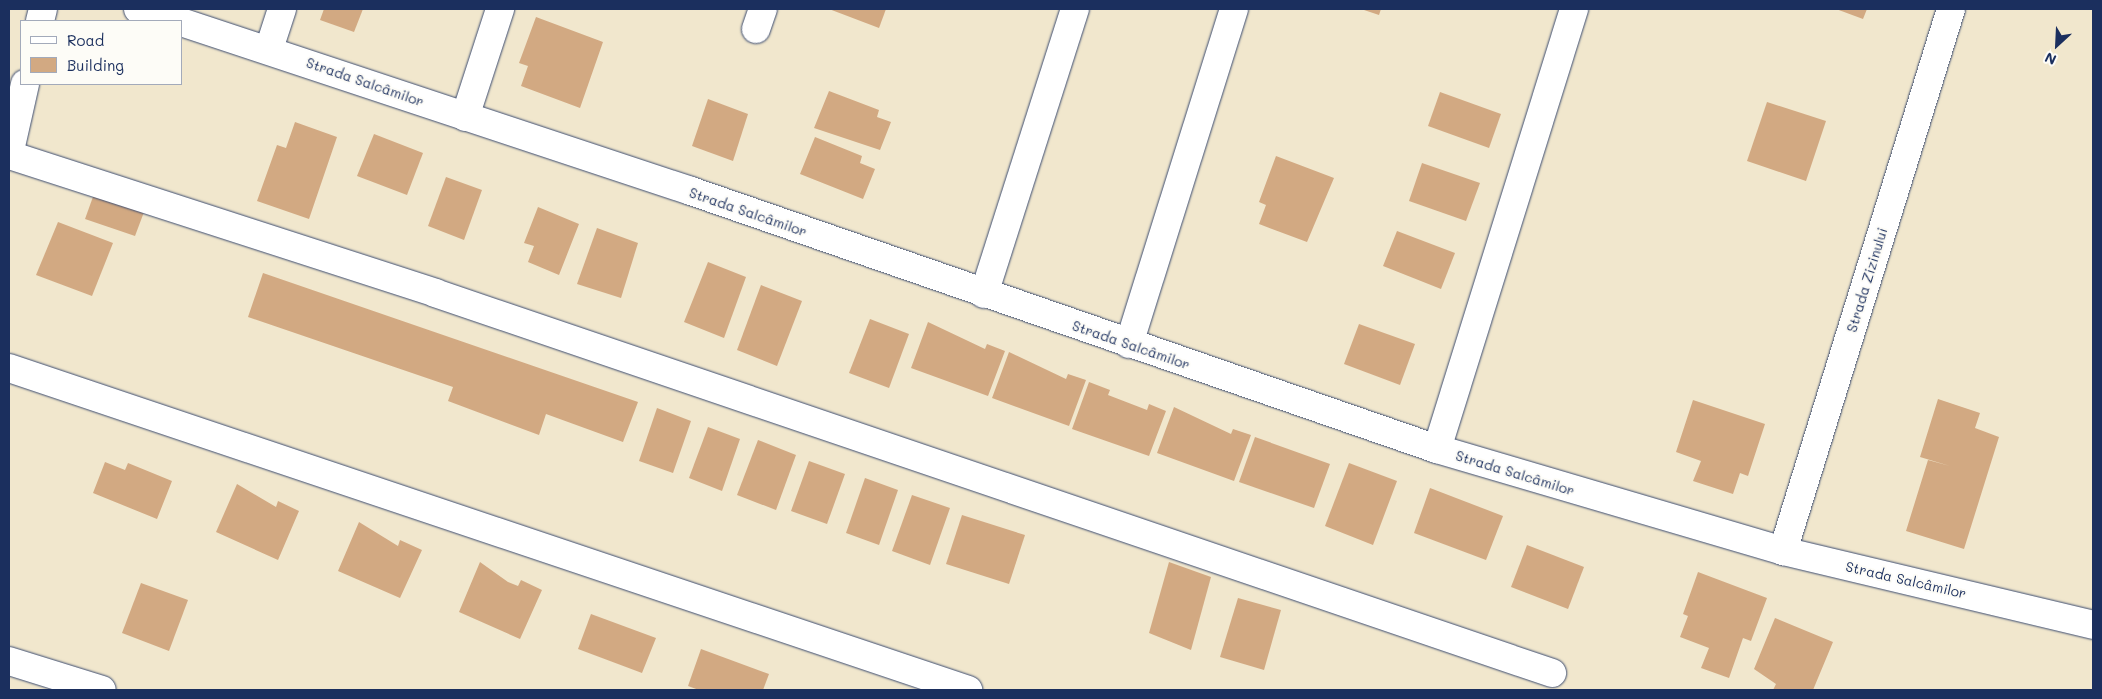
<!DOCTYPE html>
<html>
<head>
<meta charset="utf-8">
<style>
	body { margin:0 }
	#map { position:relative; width:2102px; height:699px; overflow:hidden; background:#f1e7cd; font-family:Mali,sans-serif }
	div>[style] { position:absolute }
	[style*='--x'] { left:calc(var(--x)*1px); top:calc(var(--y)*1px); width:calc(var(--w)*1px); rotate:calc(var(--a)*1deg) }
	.building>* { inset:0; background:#d2a982 }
	.roads { filter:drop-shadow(0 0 1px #3b4b6f) drop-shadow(0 0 1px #3b4b6f) }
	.street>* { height:28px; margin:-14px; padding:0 14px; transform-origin:14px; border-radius:14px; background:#fff }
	span { translate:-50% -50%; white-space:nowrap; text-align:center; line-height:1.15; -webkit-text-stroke:4px #fdfcf7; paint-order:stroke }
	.street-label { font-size:14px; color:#1b2f5e }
	.frame { position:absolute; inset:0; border:10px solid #1b2f5e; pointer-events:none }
	.legend { position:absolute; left:20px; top:20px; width:162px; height:65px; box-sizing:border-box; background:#fdfcf7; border:1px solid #a3aaba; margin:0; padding:6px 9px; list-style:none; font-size:15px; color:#1b2f5e }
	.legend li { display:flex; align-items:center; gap:10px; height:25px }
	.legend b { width:25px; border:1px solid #a3aaba }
	.north { position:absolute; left:2032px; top:20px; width:50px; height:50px; -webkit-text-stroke:4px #fdfcf7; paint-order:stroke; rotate:205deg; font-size:14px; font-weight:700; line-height:20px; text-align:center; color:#1b2f5e }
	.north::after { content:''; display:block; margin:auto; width:18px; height:22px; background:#1b2f5e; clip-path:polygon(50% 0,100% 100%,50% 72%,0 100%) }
</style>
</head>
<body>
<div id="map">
	<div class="building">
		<div style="clip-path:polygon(324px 9px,363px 9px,354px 32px,320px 20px)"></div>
		<div style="clip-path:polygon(829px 9px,886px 9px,879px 28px)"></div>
		<div style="clip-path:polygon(1361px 9px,1381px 9px,1379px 15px)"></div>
		<div style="clip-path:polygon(1836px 9px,1867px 9px,1863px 19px)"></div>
		<div style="clip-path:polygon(536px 17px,603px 42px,580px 108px,521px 86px,528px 66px,519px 63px)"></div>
		<div style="clip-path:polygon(829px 91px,879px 110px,877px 117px,891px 122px,880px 150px,814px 128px)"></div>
		<div style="clip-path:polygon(1440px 92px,1501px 114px,1489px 148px,1428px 126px)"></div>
		<div style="clip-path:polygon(708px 99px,748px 114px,733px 161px,692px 146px)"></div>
		<div style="clip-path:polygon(1767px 102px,1826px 121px,1806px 181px,1747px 161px)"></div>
		<div style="clip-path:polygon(295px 122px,337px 137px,309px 219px,257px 201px,277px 145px,286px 148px)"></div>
		<div style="clip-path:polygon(374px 134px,423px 153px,407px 195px,357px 176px)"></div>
		<div style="clip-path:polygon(815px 137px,862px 156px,860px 163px,875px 169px,863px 199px,800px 174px)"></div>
		<div style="clip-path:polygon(1276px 156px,1334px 178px,1307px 242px,1259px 224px,1266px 205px,1259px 202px)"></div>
		<div style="clip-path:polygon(1422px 163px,1480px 183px,1466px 221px,1409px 201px)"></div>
		<div style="clip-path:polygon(446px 177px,482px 190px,464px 240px,428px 226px)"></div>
		<div style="clip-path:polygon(94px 194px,144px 212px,135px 236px,85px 219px)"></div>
		<div style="clip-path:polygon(538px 207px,579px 224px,559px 275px,528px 262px,534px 246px,524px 243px)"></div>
		<div style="clip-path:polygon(58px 222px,113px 243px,92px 296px,36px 275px)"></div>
		<div style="clip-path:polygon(597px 228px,638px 243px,621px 298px,577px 284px)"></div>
		<div style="clip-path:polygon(1397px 231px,1455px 253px,1441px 289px,1383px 266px)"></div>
		<div style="clip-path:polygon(708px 262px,746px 277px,724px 338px,684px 322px)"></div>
		<div style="clip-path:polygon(263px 273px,638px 402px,623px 442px,546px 414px,539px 435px,448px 401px,453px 387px,248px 317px)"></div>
		<div style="clip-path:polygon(761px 285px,802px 301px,777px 366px,737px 350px)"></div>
		<div style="clip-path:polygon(870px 319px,909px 334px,889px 388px,849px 373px)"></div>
		<div style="clip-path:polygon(928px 322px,985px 349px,987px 344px,1005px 351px,988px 396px,911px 368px)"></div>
		<div style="clip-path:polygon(1359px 324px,1415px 344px,1400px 385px,1344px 364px)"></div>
		<div style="clip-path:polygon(1009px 352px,1066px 379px,1068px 374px,1086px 380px,1069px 426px,992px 398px)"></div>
		<div style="clip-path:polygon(1089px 382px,1110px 390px,1108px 395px,1147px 410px,1149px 404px,1166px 411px,1149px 456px,1072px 429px)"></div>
		<div style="clip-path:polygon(1938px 399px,1980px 413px,1975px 428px,1999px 437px,1964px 549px,1906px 531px,1928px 460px,1950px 466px,1920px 457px)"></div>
		<div style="clip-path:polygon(1693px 400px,1765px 424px,1748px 476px,1740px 473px,1733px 494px,1693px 481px,1701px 461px,1676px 452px)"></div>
		<div style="clip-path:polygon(1174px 407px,1231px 434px,1233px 429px,1251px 435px,1234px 481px,1157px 453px)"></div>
		<div style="clip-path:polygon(657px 408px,691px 421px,673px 473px,639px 461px)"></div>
		<div style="clip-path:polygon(708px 427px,740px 439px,722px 491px,689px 478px)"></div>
		<div style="clip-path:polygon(1255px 437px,1330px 464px,1314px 508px,1239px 482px)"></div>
		<div style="clip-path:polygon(758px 440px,796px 455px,776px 510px,737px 495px)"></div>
		<div style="clip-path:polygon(809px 461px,845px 474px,827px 524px,791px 511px)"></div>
		<div style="clip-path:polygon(105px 462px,125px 470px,128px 463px,172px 481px,157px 519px,93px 493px)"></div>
		<div style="clip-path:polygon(1349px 463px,1397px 481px,1373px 545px,1325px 526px)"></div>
		<div style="clip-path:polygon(865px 478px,898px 490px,879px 545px,846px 533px)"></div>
		<div style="clip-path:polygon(237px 484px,276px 507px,278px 501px,299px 511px,278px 560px,216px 532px)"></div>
		<div style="clip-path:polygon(1430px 488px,1503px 516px,1486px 560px,1414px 533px)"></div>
		<div style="clip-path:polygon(912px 495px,950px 508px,930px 565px,892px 551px)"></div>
		<div style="clip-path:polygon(962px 515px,1025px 535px,1009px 584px,946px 564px)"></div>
		<div style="clip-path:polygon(359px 522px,398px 546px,400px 540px,422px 550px,400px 598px,338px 571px)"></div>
		<div style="clip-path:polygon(1527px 545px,1584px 567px,1568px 609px,1511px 587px)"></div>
		<div style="clip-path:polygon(480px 562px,508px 582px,518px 586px,521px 580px,542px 590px,520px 639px,459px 612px)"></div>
		<div style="clip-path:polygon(1169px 562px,1211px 577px,1191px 650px,1149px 633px)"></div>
		<div style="clip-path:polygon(1698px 572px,1767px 598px,1751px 641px,1743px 638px,1729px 678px,1701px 668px,1709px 648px,1680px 637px,1688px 616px,1683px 614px)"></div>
		<div style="clip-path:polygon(141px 583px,188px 600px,169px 651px,122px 633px)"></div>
		<div style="clip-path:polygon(1238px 598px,1281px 610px,1264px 670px,1220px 657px)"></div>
		<div style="clip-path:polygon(591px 614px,656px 638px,642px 673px,578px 649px)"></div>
		<div style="clip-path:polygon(1775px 618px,1833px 642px,1813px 690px,1773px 690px,1776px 684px,1754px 669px)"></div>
		<div style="clip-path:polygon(701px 649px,769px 674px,763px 690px,699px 690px,688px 686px)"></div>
	</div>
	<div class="roads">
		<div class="street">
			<div style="--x:138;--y:9;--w:43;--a:16.3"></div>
			<div style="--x:40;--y:21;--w:12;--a:-76"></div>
			<div style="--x:181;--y:22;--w:537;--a:18.33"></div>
			<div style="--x:691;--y:191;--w:789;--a:19.08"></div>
			<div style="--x:1437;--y:449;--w:361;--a:16.4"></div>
			<div style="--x:1783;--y:551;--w:319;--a:13.4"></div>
			<div style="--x:756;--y:29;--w:21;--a:-71"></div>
			<div style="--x:269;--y:49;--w:42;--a:-72"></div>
			<div style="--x:465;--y:117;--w:114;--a:-72"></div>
			<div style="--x:9;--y:155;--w:448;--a:17.9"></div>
			<div style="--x:435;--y:293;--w:1180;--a:18.79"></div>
			<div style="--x:9;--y:155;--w:73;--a:-77.3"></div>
			<div style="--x:984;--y:294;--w:299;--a:-72.3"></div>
			<div style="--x:1129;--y:344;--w:351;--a:-72.6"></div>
			<div style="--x:9;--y:368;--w:1012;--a:18.56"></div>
			<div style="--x:1437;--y:449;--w:461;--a:-72.7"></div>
			<div style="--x:1783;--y:551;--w:567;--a:-72.78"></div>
			<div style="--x:9;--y:661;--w:97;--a:17.3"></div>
		</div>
	</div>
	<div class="street-label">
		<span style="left:365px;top:82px;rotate:19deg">Strada Salcâmilor</span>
		<span style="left:748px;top:212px;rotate:19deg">Strada Salcâmilor</span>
		<span style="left:1867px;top:280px;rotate:-73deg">Strada Zizinului</span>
		<span style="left:1131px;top:345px;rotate:19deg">Strada Salcâmilor</span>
		<span style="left:1515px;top:473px;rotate:17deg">Strada Salcâmilor</span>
		<span style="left:1906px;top:580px;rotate:13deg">Strada Salcâmilor</span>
	</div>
	<div class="frame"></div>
	<ul class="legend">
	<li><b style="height:6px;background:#fff"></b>Road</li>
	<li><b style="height:14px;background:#d2a982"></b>Building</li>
	</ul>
	<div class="north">N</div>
</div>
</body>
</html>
